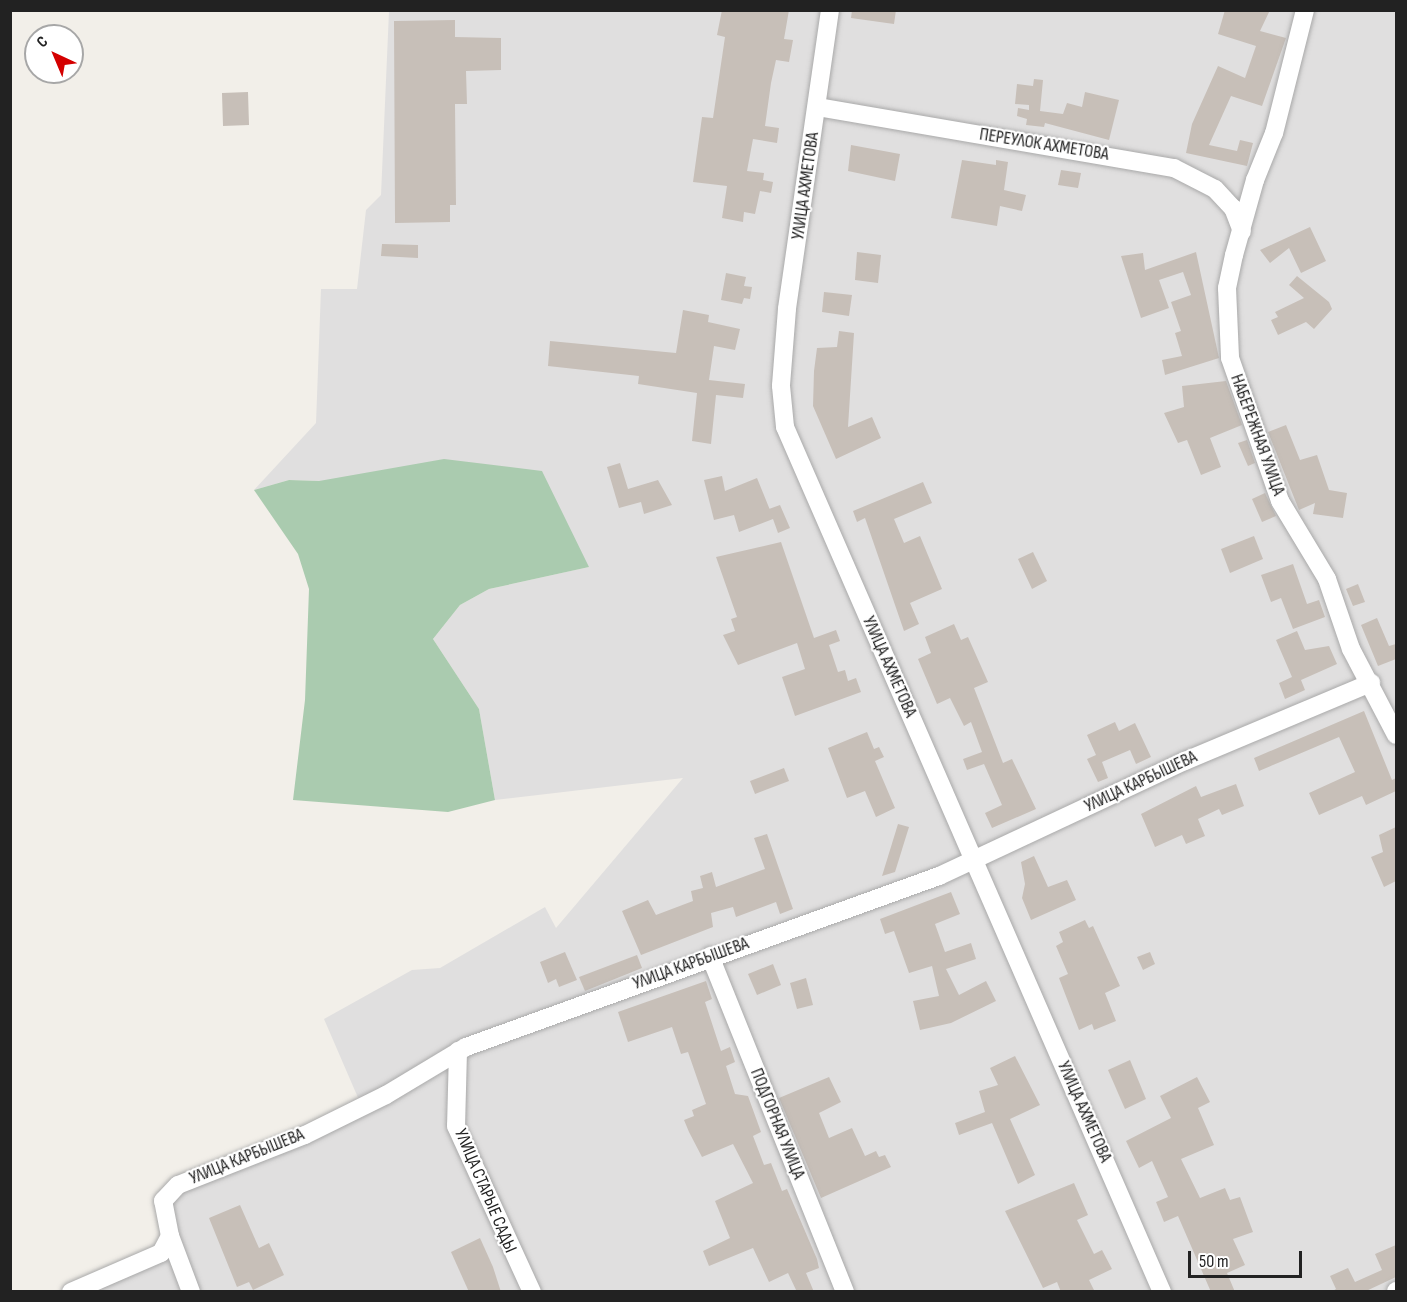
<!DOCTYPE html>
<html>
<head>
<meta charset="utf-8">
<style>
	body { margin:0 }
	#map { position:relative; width:1407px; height:1302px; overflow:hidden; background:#f2efe9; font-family:"Sofia Sans Condensed",sans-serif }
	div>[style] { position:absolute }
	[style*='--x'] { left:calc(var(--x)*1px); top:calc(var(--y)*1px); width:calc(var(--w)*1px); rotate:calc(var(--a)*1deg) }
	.residential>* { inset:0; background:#e0dfdf }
	.cemetery>* { inset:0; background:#aacbaf }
	.building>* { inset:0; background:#c7bfb8 }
	.roads { filter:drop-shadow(0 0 2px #a9a9a9) drop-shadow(0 0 2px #a9a9a9) }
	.street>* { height:18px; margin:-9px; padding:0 9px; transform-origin:9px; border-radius:9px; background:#fff }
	span { translate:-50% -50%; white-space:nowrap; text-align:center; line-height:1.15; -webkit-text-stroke:4.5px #fff; paint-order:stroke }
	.street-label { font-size:18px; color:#222 }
	.frame { position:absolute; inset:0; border:12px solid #222; pointer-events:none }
	.north { position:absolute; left:24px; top:24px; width:60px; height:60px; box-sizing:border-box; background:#fff; border:2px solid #a7a7a7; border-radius:50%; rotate:316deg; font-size:16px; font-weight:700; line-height:24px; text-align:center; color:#222 }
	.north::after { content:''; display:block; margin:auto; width:21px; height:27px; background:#d40000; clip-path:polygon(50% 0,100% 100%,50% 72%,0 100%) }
	.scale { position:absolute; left:1188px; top:1251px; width:114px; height:27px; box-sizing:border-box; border:3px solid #222; border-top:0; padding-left:8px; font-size:18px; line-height:21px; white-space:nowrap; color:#222; -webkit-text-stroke:4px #fff; paint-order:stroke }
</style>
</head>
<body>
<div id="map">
	<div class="residential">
		<div style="clip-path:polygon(389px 11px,1396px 11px,1396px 1291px,71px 1292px,161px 1253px,163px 1201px,362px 1107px,324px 1019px,412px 970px,440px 968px,545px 907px,556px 928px,683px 778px,495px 800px,479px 709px,433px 639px,460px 605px,489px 589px,589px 567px,319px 481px,289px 480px,254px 490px,316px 423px,321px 289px,357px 289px,366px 210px,381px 195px)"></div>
	</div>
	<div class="cemetery">
		<div style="clip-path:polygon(444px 459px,542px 471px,589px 567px,489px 589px,460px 605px,433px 639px,479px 709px,495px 800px,448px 812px,293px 800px,305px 700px,309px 589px,298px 554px,254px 490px,289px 480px,319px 481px)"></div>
	</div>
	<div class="building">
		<div style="clip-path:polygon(722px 10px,789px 10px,784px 39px,793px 40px,789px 62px,776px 60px,771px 83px,765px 126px,779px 128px,777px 143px,753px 139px,747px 171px,764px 173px,763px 180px,773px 182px,771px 193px,760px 191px,755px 214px,744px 212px,743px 222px,722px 218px,727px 186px,693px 182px,702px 117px,713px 118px,725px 37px,717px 35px)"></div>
		<div style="clip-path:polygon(852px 10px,896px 10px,894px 24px,851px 18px)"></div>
		<div style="clip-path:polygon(1225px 10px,1270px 10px,1260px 31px,1286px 38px,1262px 106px,1231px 96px,1209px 145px,1237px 151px,1240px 140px,1253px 143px,1247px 166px,1186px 153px,1192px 124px,1218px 66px,1245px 78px,1256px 46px,1218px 34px)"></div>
		<div style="clip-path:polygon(455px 20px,455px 37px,501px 38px,501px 70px,466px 71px,467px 104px,455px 104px,456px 205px,450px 205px,450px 222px,395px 223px,394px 21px)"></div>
		<div style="clip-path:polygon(1034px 79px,1043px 80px,1040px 111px,1063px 114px,1067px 103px,1082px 107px,1085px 92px,1119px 100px,1109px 140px,1045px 123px,1044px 127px,1026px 125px,1027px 119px,1017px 116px,1018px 108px,1029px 110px,1029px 105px,1015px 104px,1017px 84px,1033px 86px)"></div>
		<div style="clip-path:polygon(248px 92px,249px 125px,223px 126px,222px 93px)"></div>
		<div style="clip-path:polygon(851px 145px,900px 154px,895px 181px,848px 171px)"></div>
		<div style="clip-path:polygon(962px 160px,996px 165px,996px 160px,1008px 162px,1004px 190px,1026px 195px,1022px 211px,1000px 206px,997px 226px,951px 218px)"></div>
		<div style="clip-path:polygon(1061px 170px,1081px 173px,1078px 188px,1058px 185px)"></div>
		<div style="clip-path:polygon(1310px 227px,1326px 261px,1301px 273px,1289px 248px,1270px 263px,1260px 250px)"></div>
		<div style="clip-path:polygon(382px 244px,418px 245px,418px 258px,381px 256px)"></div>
		<div style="clip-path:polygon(857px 252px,881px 255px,878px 283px,855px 280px)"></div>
		<div style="clip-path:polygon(1196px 252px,1219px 358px,1165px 375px,1162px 360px,1182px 356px,1175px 333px,1181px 331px,1171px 302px,1191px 295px,1183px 272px,1159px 280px,1169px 308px,1141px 318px,1121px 256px,1143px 253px,1145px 270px)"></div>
		<div style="clip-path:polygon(726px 273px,746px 277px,744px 286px,752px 287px,750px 299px,744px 298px,742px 304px,721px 300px)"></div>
		<div style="clip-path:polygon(1297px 276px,1329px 302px,1332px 309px,1314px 329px,1306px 322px,1278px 335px,1271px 320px,1278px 317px,1275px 312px,1304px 298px,1289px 285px)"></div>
		<div style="clip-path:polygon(824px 292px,852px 295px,849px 316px,822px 312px)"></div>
		<div style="clip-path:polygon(683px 310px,709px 315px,708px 322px,740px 329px,735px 350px,714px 346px,709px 380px,745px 384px,743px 398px,716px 395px,711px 444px,692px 441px,697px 393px,638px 384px,639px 376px,548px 366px,550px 341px,676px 353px)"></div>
		<div style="clip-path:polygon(839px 331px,854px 333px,848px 427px,872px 417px,881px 438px,836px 459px,813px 406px,814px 371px,817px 348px,837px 347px)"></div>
		<div style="clip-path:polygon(1226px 381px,1242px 425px,1210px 438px,1221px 467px,1201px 475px,1187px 440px,1178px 443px,1164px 413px,1184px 407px,1182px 386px)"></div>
		<div style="clip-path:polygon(1286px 425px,1300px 460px,1317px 455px,1329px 490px,1347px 493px,1343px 518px,1313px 514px,1315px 503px,1299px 510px,1268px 432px)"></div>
		<div style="clip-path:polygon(1247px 440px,1255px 463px,1248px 466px,1238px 443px)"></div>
		<div style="clip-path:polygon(620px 463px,628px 489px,658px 480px,672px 505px,644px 514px,641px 502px,619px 508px,607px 467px)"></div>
		<div style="clip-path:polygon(722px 476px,725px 491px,757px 478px,772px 515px,769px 509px,780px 505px,790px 528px,778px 533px,773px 519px,739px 532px,734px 515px,714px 520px,704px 480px)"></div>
		<div style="clip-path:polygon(923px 482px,932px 503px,894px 519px,904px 543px,920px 536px,942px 589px,910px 603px,919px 624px,904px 631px,865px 518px,857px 522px,853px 511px)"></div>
		<div style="clip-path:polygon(1265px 493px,1276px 516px,1262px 522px,1252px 499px)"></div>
		<div style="clip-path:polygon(1254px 536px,1263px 559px,1230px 573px,1221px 549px)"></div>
		<div style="clip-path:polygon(781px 542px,814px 638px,836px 630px,840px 641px,829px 645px,838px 672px,845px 670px,848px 681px,856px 678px,861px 692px,795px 716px,782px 677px,805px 669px,797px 643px,738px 665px,723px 635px,735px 631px,731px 619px,737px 617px,716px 557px)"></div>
		<div style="clip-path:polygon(1033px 552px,1047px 581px,1032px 589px,1018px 559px)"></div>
		<div style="clip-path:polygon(1293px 564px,1307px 604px,1319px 600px,1325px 617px,1293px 629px,1281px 598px,1271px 602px,1261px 575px)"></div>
		<div style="clip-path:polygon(1358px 584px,1365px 602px,1353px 606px,1346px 589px)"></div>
		<div style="clip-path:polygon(1377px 618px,1389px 646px,1396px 644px,1396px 659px,1378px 666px,1361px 625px)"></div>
		<div style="clip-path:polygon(954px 624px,961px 640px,968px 637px,988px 682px,974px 688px,1003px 763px,1012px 759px,1036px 809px,992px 828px,985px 813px,1002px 805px,984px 764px,967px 770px,963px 759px,982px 752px,971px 722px,964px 726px,950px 698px,937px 704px,918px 659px,931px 653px,925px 637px)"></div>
		<div style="clip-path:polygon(1297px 631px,1305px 650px,1329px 646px,1337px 664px,1301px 680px,1305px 690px,1285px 699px,1279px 683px,1292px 677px,1276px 640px)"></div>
		<div style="clip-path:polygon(1364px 711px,1392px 780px,1396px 778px,1396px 791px,1366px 805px,1362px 796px,1319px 815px,1309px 793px,1355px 772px,1339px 737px,1259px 771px,1254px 758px)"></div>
		<div style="clip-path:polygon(1115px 722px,1119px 731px,1135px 723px,1151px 757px,1136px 764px,1130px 750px,1102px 762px,1108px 778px,1098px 782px,1087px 759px,1096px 755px,1087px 735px)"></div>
		<div style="clip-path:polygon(867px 732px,874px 749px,879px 747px,884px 757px,875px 761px,895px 808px,876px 817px,865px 791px,847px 798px,828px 748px)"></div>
		<div style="clip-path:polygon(784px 768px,789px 781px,755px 794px,750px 781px)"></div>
		<div style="clip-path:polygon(1236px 784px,1244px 806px,1222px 815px,1219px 809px,1198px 819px,1205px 836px,1186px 844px,1182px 835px,1155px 847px,1141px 814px,1196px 786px,1201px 797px)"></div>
		<div style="clip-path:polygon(898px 824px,909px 827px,895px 872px,882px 876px)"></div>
		<div style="clip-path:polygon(1396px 827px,1396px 881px,1384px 887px,1371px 857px,1383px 852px,1379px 835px)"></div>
		<div style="clip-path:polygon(767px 834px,793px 909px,780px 914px,776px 902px,736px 917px,733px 907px,711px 913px,713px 927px,641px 955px,622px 911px,648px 900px,656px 915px,693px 901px,691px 891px,703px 888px,700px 876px,712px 872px,716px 887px,765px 869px,754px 838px)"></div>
		<div style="clip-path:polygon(1034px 856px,1048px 887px,1067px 880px,1076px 900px,1031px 920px,1022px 898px,1025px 884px,1021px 862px)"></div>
		<div style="clip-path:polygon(951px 892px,960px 914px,935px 924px,945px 952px,971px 943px,976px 959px,946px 969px,959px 995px,986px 981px,996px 1001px,951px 1023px,920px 1030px,913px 1001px,939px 996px,932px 966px,909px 973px,894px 931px,885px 934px,880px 919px)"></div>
		<div style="clip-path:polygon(1085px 920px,1089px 928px,1093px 926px,1120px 986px,1105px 993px,1116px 1021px,1094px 1030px,1092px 1024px,1079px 1030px,1059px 978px,1068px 974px,1056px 946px,1063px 942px,1059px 932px)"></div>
		<div style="clip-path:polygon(565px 952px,577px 980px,559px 987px,556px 979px,548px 983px,540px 962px)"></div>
		<div style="clip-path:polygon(1150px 952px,1155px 964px,1143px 970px,1137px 957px)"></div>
		<div style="clip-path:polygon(637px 955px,642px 968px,585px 991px,579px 977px)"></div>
		<div style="clip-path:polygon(773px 964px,781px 985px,757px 995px,748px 974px)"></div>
		<div style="clip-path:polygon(806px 978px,813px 1005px,797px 1009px,790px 983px)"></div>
		<div style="clip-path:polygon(706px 981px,712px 999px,705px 1002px,721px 1051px,730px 1047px,735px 1062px,726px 1066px,735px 1094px,748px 1096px,761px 1132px,753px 1136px,764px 1165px,771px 1163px,782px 1191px,787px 1189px,817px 1259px,819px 1268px,806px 1273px,814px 1292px,797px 1292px,788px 1273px,769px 1282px,753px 1248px,709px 1266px,703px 1251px,730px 1238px,715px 1201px,753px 1183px,733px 1144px,702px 1157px,689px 1132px,684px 1120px,694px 1116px,692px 1110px,706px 1104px,688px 1052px,681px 1054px,672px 1027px,628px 1042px,618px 1012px)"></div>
		<div style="clip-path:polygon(1015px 1056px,1040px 1105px,1010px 1119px,1035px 1175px,1018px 1184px,992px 1123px,959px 1135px,955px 1123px,985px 1112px,979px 1091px,998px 1085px,990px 1068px)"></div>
		<div style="clip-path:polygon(1130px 1060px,1146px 1099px,1125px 1109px,1108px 1070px)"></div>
		<div style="clip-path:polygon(829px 1077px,841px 1102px,819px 1113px,829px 1138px,852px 1128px,865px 1156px,876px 1151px,879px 1157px,885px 1155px,891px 1167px,821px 1198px,779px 1098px)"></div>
		<div style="clip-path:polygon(1197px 1077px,1210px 1102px,1198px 1108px,1214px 1145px,1181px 1159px,1200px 1198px,1225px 1188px,1230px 1200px,1240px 1197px,1253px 1232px,1233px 1239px,1245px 1265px,1227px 1273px,1235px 1292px,1211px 1292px,1178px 1216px,1164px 1222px,1156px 1202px,1168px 1197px,1152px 1161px,1139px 1168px,1126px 1141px,1171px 1118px,1160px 1096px)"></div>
		<div style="clip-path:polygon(1074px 1183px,1088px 1215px,1077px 1220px,1094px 1254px,1102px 1250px,1112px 1269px,1089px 1280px,1095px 1292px,1061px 1292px,1057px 1282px,1043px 1288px,1005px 1211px)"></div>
		<div style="clip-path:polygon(240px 1205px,259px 1248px,269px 1243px,284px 1275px,253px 1290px,249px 1282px,237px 1287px,209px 1218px)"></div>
		<div style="clip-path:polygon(480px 1238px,493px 1267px,501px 1292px,469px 1292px,451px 1252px)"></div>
		<div style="clip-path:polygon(1396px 1245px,1396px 1277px,1364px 1292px,1331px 1292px,1336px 1289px,1330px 1276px,1348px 1268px,1355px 1282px,1382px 1270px,1375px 1254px)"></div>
	</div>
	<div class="roads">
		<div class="street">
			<div style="--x:830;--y:10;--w:302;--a:98.2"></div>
			<div style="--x:787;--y:309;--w:77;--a:94.5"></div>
			<div style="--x:781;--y:386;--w:41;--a:84.4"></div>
			<div style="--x:785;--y:427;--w:944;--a:66.45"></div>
			<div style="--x:1305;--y:10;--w:127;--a:104.1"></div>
			<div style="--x:1274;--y:133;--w:51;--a:112"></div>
			<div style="--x:1255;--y:180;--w:78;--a:105.6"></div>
			<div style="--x:1234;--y:255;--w:34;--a:102"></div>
			<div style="--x:1227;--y:288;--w:70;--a:87.5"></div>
			<div style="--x:1230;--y:358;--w:151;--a:70.7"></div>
			<div style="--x:1280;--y:501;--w:91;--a:58.9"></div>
			<div style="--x:1327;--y:579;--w:74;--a:71.1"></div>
			<div style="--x:1351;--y:649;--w:97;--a:62.4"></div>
			<div style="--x:817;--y:107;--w:362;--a:9.7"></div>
			<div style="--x:1174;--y:168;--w:46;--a:27.1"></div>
			<div style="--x:1215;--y:189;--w:26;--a:47"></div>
			<div style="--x:1233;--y:208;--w:25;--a:69"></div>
			<div style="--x:710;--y:956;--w:362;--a:68.1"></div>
			<div style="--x:458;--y:1051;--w:75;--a:91.5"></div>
			<div style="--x:456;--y:1126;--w:183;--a:65.4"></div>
			<div style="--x:170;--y:1236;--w:60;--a:69.4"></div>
			<div style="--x:71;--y:1292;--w:98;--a:-23.4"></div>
			<div style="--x:161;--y:1253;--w:19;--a:-62"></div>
			<div style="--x:170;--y:1236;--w:36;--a:-101"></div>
			<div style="--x:163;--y:1201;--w:22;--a:-47"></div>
			<div style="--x:178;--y:1185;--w:136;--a:-21.5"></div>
			<div style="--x:305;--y:1135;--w:90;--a:-26.3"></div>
			<div style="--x:386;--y:1095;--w:93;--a:-31"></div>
			<div style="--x:466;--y:1047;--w:503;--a:-19.88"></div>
			<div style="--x:939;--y:876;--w:272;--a:-25.1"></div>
			<div style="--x:1185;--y:761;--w:202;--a:-22.8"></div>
			<div style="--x:1396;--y:1292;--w:1;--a:-90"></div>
		</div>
	</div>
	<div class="street-label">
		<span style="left:1044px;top:145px;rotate:9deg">ПЕРЕУЛОК АХМЕТОВА</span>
		<span style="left:806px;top:186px;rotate:-82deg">УЛИЦА АХМЕТОВА</span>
		<span style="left:1257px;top:435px;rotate:70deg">НАБЕРЕЖНАЯ УЛИЦА</span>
		<span style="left:889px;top:667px;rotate:66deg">УЛИЦА АХМЕТОВА</span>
		<span style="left:1141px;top:782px;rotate:-25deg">УЛИЦА КАРБЫШЕВА</span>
		<span style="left:691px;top:964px;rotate:-20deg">УЛИЦА КАРБЫШЕВА</span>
		<span style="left:1084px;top:1112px;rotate:66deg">УЛИЦА АХМЕТОВА</span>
		<span style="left:777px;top:1124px;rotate:68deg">ПОДГОРНАЯ УЛИЦА</span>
		<span style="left:247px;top:1157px;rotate:-22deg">УЛИЦА КАРБЫШЕВА</span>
		<span style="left:485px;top:1191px;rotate:67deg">УЛИЦА СТАРЫЕ САДЫ</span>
	</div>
	<div class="frame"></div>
	<div class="north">С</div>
	<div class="scale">50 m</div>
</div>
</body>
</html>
